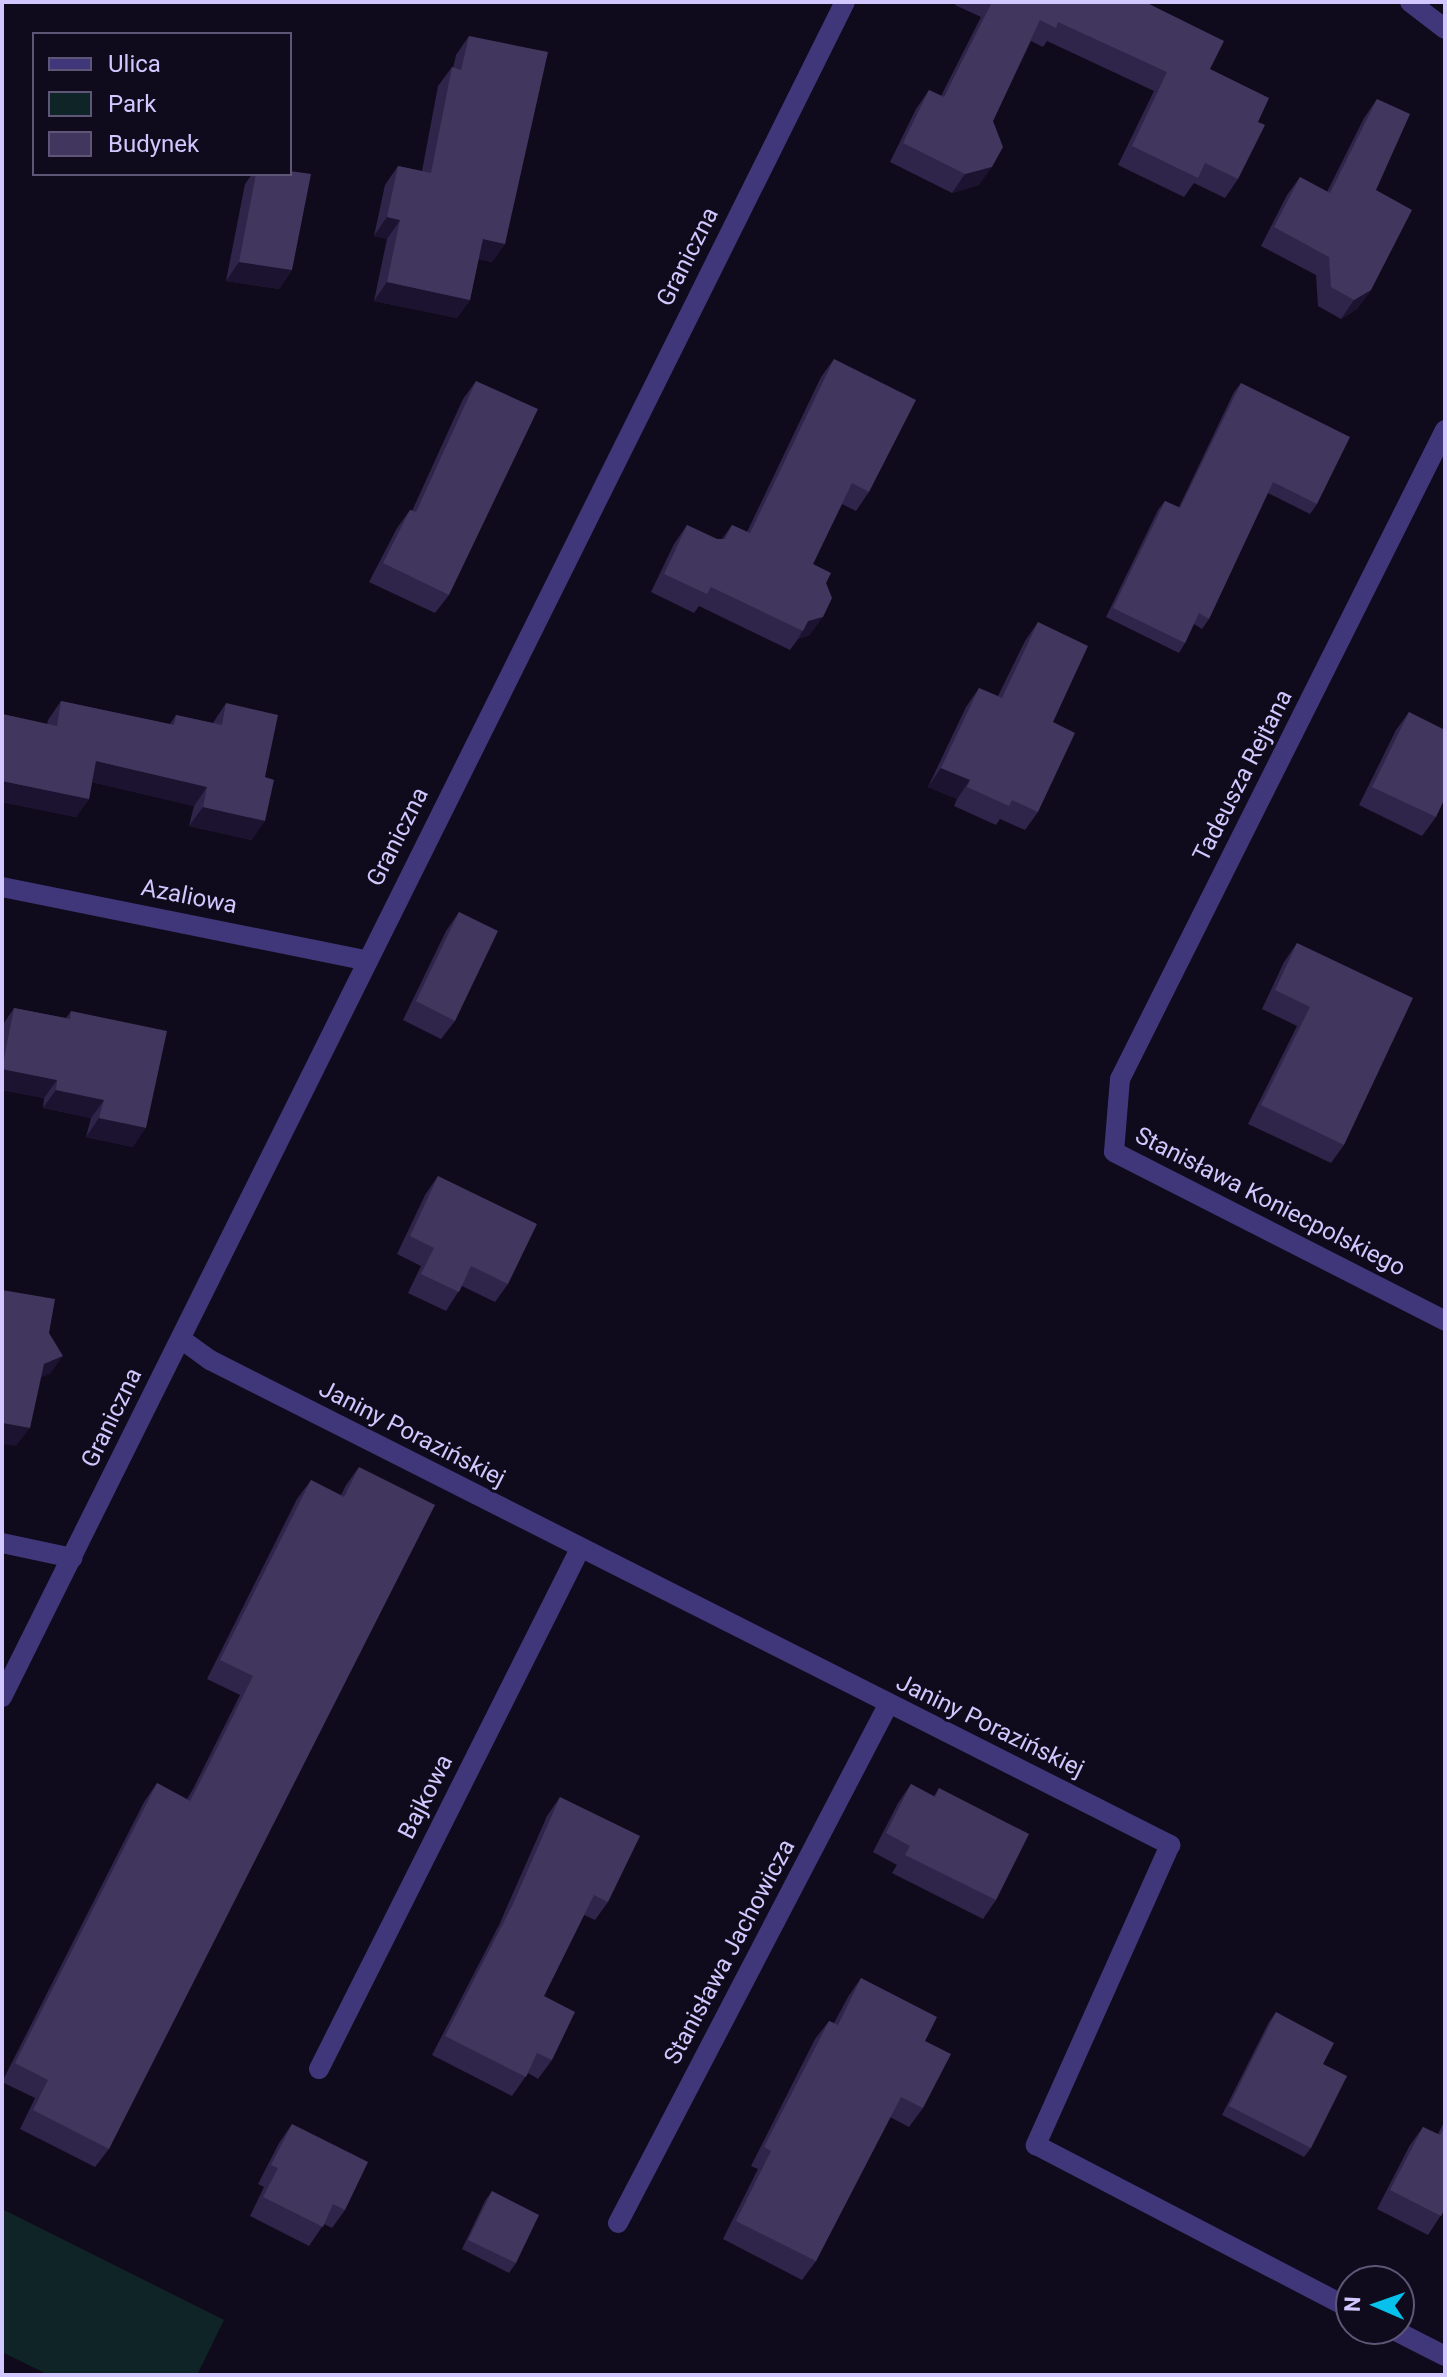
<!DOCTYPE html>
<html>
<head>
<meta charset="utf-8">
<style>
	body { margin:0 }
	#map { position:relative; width:1447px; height:2377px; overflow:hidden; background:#100b1c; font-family:Roboto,sans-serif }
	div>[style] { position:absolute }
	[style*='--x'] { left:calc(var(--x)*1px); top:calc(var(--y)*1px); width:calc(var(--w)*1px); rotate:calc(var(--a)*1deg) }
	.green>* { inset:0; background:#0f2426 }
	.minor>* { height:20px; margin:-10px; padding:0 10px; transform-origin:10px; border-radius:10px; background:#40377a }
	.wall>* { inset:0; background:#2f244a }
	.shaded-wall>* { inset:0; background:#1b132f }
	.building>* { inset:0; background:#41365d }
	span { translate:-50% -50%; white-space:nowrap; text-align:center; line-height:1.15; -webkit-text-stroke:6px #100b1c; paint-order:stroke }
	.street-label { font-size:24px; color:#d2c7fe }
	.frame { position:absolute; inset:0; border:4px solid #d2c7fe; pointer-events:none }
	.legend { position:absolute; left:32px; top:32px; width:260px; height:144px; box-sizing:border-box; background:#100b1c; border:2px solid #5e5676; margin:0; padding:10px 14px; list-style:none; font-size:24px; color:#d2c7fe }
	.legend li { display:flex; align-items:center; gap:16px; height:40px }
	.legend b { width:40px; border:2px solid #5e5676 }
	.north { position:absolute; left:1335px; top:2265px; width:80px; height:80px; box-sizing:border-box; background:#100b1c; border:2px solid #5e5676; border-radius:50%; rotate:272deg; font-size:22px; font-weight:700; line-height:32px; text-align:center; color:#d2c7fe }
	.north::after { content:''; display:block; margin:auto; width:28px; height:36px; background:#05c1ec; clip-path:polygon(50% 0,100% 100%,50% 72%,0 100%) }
</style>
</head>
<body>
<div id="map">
	<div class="green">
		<div style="clip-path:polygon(2px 2209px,224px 2320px,197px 2375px,49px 2375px,2px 2352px)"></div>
	</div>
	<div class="minor">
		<div style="--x:1410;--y:2;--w:44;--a:37.6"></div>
		<div style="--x:1445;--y:430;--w:726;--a:116.6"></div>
		<div style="--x:1120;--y:1079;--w:73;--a:94.7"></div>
		<div style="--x:1114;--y:1152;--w:372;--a:27"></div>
		<div style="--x:2;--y:887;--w:370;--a:11.4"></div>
		<div style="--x:181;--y:1339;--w:36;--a:36"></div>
		<div style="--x:210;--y:1360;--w:1076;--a:26.8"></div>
		<div style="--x:1170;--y:1845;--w:329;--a:114.1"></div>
		<div style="--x:1036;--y:2145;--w:355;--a:27.5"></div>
		<div style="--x:2;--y:1543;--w:72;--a:12.1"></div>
		<div style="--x:2;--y:1697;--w:1893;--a:-63.56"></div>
		<div style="--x:319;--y:2069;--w:582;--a:-63.35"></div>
		<div style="--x:618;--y:2223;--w:584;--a:-62.47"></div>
		<div style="--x:1392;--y:2329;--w:59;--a:27"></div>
	</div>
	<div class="wall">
		<div style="clip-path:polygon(956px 2px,1145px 2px,1210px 69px,1258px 122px,1238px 179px,1225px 198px,1194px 183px,1184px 197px,1118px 165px,1154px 91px,1047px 41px,1043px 47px,1031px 41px,993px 121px,979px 185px,952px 193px,890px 162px,916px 109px,929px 90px,941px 96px,981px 17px,955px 5px)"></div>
		<div style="clip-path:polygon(469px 36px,505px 244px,492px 262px,478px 259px,470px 300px,457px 318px,374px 301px,387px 239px,374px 236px,385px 185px,398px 166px,422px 171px,438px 86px,452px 67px,453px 68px,456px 55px)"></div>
		<div style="clip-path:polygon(1377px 99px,1376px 190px,1371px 290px,1357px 309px,1341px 319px,1318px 306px,1316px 275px,1261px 246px,1287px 195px,1300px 177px,1327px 192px,1364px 118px)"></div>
		<div style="clip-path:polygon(252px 174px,290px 174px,292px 270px,279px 289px,226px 281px,245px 184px)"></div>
		<div style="clip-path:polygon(834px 359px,869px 492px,856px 511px,842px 504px,813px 564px,826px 583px,810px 635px,798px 639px,790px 650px,699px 606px,694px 613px,651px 592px,674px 544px,687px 525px,717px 539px,722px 539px,732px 525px,747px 532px,821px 377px)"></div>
		<div style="clip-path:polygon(476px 381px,449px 595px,435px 613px,369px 582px,397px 528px,410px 510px,412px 511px,463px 399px)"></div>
		<div style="clip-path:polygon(1241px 383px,1317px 504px,1310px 514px,1268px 493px,1209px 619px,1202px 629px,1194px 624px,1185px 643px,1179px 653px,1106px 617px,1158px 510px,1165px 501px,1179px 507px,1234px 392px)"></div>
		<div style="clip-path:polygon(1038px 622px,1053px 722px,1038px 812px,1025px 830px,1000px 819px,996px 825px,954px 806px,957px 799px,928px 787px,966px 707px,979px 688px,998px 696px,1025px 641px)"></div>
		<div style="clip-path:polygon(61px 701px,170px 724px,176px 715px,213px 723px,226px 703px,252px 840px,189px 826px,194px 806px,92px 782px,89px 799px,76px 817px,2px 802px,2px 714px,47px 724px,48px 720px)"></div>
		<div style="clip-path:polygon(1409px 712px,1436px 817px,1422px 836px,1359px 805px,1396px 730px)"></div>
		<div style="clip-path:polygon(459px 912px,455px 1021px,441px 1039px,403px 1020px,446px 931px)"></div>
		<div style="clip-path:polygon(1297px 943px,1344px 1145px,1331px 1163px,1248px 1124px,1297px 1026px,1262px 1009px,1284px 962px)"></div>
		<div style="clip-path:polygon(14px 1008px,66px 1018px,71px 1011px,133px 1147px,86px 1137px,91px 1118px,43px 1108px,44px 1098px,2px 1090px,2px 1026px)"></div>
		<div style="clip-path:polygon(438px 1176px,508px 1284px,495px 1302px,462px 1286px,446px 1311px,408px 1293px,421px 1266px,397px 1254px,425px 1195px)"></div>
		<div style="clip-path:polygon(359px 1467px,109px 2149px,95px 2167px,20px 2129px,35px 2098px,2px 2082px,144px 1802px,157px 1783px,187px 1799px,193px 1789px,240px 1695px,207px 1679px,297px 1499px,311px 1480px,341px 1495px,346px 1485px)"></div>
		<div style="clip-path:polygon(911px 1784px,934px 1796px,939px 1788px,996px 1900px,983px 1919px,892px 1873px,897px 1865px,873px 1852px,898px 1803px)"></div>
		<div style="clip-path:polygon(560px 1797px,608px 1902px,595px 1920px,584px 1915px,544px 1996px,552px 2060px,538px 2079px,528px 2073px,512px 2096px,432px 2055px,499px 1925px,547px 1816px)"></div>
		<div style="clip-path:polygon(861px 1978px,925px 2041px,923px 2108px,909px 2127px,890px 2117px,816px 2261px,802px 2280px,723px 2239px,758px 2169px,751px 2166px,815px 2039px,829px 2021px,834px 2023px,848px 1997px)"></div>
		<div style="clip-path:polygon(1276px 2012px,1323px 2064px,1311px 2148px,1304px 2157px,1222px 2115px,1269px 2022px)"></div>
		<div style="clip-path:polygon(1445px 2120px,1445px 2209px,1428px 2235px,1377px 2209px,1410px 2145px,1423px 2127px,1438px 2134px)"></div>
		<div style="clip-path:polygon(292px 2124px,345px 2210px,332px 2228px,324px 2224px,309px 2246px,250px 2216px,264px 2187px,258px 2184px,279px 2143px)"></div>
		<div style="clip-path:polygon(492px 2191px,516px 2263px,509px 2273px,462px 2249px,485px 2201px)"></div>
	</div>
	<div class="shaded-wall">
		<div style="clip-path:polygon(992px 167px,979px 185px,952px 193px,965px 174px)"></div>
		<div style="clip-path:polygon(387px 217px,400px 220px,387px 239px,374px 236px)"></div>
		<div style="clip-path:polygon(483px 239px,505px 244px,492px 262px,470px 258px)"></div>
		<div style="clip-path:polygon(239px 262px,292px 270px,279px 289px,226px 281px)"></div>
		<div style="clip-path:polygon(387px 282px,470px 300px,457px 318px,374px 301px)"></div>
		<div style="clip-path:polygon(1371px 290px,1357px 309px,1341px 319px,1354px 300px)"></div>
		<div style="clip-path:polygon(823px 617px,810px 635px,798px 639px,808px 621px)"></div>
		<div style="clip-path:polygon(96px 761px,207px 787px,194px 806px,83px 780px)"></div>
		<div style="clip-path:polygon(941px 768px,970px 780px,957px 799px,928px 787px)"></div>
		<div style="clip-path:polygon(2px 781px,89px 799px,76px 817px,2px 802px)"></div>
		<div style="clip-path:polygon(203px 807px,265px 821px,252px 840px,189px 826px)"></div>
		<div style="clip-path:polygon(2px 1069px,57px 1080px,44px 1098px,2px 1090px)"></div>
		<div style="clip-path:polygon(56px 1090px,104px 1100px,91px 1118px,43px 1108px)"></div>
		<div style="clip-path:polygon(99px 1118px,146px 1128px,133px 1147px,86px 1137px)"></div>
		<div style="clip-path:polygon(63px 1356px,50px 1374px,30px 1382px,44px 1364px)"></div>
		<div style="clip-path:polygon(2px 1423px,30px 1428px,16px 1446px,2px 1444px)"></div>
	</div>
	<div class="building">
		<div style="clip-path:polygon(992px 2px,1145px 2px,1224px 41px,1210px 69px,1269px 98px,1258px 122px,1265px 125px,1238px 179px,1205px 163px,1198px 178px,1132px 146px,1167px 72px,1058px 22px,1056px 28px,1040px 20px,993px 121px,1003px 147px,992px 167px,965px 174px,903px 143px,929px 90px,944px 97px)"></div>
		<div style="clip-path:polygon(469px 36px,548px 52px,505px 244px,483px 239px,470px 300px,387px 282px,400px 220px,387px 217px,398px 166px,431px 173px,452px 67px,461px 70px)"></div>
		<div style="clip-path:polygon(1377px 99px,1410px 114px,1376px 190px,1412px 210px,1371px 290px,1354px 300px,1331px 287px,1329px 257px,1274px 227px,1300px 177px,1330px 193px)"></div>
		<div style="clip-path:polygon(290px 171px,311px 174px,292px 270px,239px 262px,256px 174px,290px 174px)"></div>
		<div style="clip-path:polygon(834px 359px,916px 400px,869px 492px,852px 483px,813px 564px,831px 573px,826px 583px,832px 598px,823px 617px,808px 621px,803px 631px,711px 587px,707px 594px,664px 574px,687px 525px,717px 539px,725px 539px,732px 525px,750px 533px)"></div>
		<div style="clip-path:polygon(476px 381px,538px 409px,449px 595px,383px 563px,410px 510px,416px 512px)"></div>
		<div style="clip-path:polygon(1241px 383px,1350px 437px,1317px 504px,1273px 482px,1209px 619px,1199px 613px,1185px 643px,1113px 608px,1165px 501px,1180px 508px)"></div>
		<div style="clip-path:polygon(1038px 622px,1088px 646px,1053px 722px,1075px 733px,1038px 812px,1012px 800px,1009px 806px,967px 787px,970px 780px,941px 768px,979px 688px,1002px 698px)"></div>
		<div style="clip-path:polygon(61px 701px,174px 725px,176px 715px,222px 725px,226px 703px,278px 715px,265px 777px,274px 780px,265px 821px,203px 807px,207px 787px,96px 761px,89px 799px,2px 781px,2px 714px,57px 726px)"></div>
		<div style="clip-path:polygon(1409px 712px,1445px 730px,1445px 798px,1436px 817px,1372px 787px)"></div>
		<div style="clip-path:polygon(459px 912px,498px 931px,455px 1021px,416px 1001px)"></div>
		<div style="clip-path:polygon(1297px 943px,1413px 998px,1344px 1145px,1261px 1105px,1310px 1007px,1275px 990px)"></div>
		<div style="clip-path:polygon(14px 1008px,70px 1019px,71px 1011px,167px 1031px,146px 1128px,99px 1118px,104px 1100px,56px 1090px,57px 1080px,2px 1069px)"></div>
		<div style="clip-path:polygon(438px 1176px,537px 1224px,508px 1284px,471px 1266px,459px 1292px,421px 1274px,434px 1248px,410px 1236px)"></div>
		<div style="clip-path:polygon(2px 1290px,55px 1299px,49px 1333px,63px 1356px,44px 1364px,30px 1428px,2px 1423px)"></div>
		<div style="clip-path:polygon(359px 1467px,435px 1505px,109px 2149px,33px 2110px,48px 2080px,15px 2063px,157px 1783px,190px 1801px,206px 1770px,253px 1676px,220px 1660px,311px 1480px,344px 1497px)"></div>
		<div style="clip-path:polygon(911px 1784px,935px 1797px,939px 1788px,1029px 1834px,996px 1900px,905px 1855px,910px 1846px,886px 1833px)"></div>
		<div style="clip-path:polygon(560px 1797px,640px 1836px,608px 1902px,594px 1895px,544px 1996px,575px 2012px,552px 2060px,537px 2053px,526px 2077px,445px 2036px,512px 1906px)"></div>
		<div style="clip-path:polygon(861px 1978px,937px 2017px,925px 2041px,951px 2054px,923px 2108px,901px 2097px,816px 2261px,736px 2221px,771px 2151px,764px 2147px,829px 2021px,838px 2025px)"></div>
		<div style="clip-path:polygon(1276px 2012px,1334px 2043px,1323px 2064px,1347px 2076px,1311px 2148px,1229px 2106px)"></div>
		<div style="clip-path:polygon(292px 2124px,368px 2162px,345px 2210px,333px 2204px,323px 2227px,263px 2197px,278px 2168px,271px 2165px)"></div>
		<div style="clip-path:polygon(1445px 2126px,1445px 2209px,1441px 2216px,1390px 2190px,1423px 2127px,1440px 2135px)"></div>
		<div style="clip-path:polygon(492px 2191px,539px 2215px,516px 2263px,468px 2240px)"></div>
	</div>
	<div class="street-label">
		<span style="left:688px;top:257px;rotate:-63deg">Graniczna</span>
		<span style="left:1243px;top:776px;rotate:-63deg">Tadeusza Rejtana</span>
		<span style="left:398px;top:837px;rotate:-63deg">Graniczna</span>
		<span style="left:189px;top:897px;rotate:11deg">Azaliowa</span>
		<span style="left:1270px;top:1202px;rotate:27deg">Stanisława Koniecpolskiego</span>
		<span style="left:112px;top:1418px;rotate:-64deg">Graniczna</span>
		<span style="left:412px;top:1434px;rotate:27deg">Janiny Porazińskiej</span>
		<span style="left:990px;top:1726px;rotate:26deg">Janiny Porazińskiej</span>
		<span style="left:426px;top:1797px;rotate:-63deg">Bajkowa</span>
		<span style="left:730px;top:1952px;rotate:-62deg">Stanisława Jachowicza</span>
	</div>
	<div class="frame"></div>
	<ul class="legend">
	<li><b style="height:10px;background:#40377a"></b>Ulica</li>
	<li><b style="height:22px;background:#0f2426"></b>Park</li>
	<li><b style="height:22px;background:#41365d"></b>Budynek</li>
	</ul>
	<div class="north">N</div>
</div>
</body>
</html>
